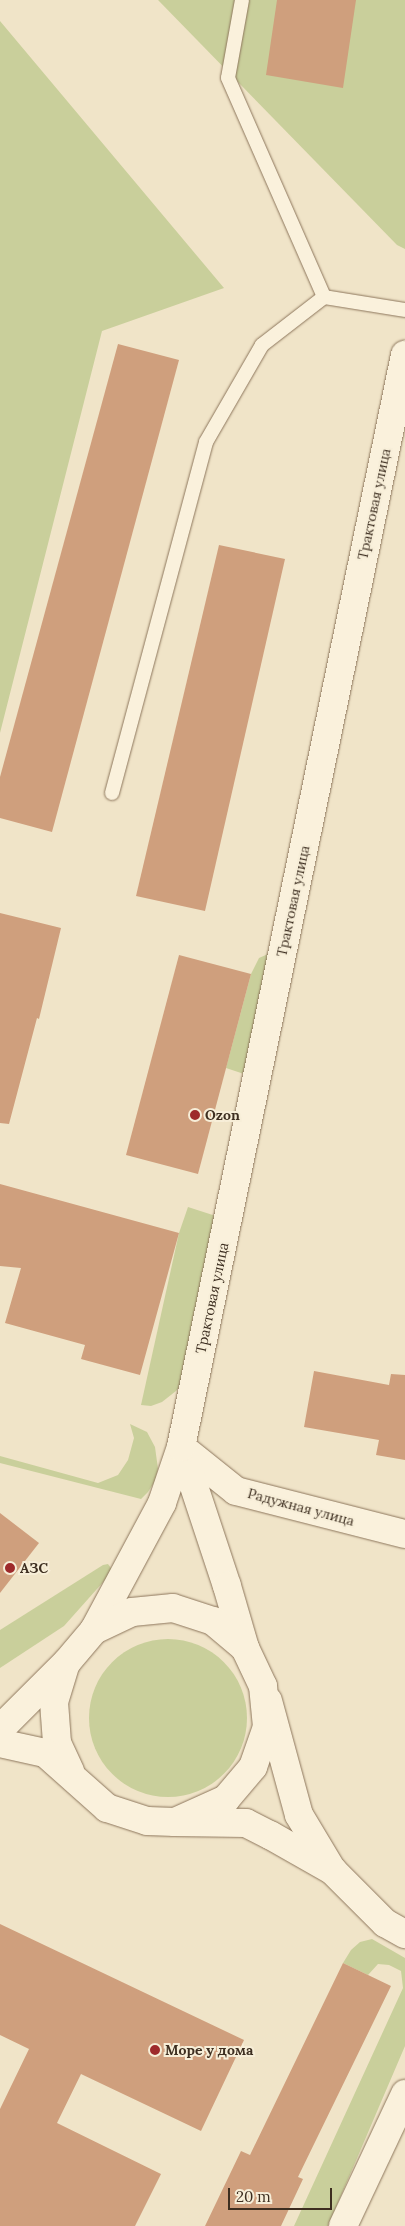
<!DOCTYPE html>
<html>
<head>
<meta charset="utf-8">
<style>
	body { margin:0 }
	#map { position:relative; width:405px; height:2226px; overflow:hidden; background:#f0e4c8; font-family:Lora,serif }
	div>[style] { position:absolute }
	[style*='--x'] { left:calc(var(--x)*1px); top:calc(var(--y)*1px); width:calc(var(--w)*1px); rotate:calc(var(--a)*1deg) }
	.green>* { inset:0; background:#c9cf9b }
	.round { border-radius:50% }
	.building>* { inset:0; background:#cf9f7d }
	.roads { filter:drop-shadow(0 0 1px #8d765c) drop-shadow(0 0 1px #8d765c) }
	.service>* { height:14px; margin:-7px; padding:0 7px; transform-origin:7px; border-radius:7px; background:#faf1dc }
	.minor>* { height:28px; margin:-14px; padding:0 14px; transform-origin:14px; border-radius:14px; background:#faf1dc }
	.tertiary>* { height:28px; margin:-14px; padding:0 14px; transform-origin:14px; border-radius:14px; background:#faf1dc }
	.dots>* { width:14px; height:14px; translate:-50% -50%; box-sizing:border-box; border:2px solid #f7eed8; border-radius:50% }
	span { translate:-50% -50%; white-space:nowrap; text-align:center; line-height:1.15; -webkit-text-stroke:4px #f7eed8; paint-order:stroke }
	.street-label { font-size:14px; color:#3d2e20 }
	.poi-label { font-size:14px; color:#3d2e20; font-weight:700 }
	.left { translate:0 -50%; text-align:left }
	.scale { position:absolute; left:228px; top:2188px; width:104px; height:22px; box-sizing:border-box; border:2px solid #3d2e20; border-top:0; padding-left:6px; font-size:15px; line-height:18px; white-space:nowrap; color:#3d2e20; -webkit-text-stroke:4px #f7eed8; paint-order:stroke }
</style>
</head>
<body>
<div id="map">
	<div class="green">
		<div style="clip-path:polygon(158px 0,405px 0,405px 249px,397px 245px)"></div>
		<div style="clip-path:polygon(0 21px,224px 288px,102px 331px,0 733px)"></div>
		<div style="clip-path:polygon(268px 954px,279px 955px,253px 1077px,226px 1068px,251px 974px,259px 958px)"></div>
		<div style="clip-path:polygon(188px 1207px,222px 1218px,188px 1376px,176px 1391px,162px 1402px,151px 1406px,141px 1405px,179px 1233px)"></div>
		<div style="clip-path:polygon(130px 1424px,147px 1432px,155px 1447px,158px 1469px,155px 1481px,148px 1492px,141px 1499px,0 1463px,0 1456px,98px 1483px,118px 1475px,128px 1460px,134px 1438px)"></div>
		<div style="clip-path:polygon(108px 1564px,113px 1571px,64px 1626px,0 1668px,0 1630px,103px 1565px)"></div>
		<div class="round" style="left:89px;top:1639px;width:158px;height:158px"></div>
		<div style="clip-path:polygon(372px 1939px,405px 1958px,405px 2046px,328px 2226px,294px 2226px,403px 1988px,401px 1971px,389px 1965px,378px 1964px,368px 1975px,343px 1963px,351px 1950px,360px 1942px)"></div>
	</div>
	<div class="building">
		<div style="clip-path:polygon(277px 0,356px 0,343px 88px,266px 75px)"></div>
		<div style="clip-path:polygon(118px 344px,179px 360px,52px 832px,0 818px,0 777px)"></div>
		<div style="clip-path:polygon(219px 545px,285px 559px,205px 911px,136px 896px)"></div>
		<div style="clip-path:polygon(0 913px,61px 928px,39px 1019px,37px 1018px,9px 1124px,0 1123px)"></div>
		<div style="clip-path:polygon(179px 955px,251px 974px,198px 1174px,126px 1155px)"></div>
		<div style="clip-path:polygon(0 1184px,179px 1233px,140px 1375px,81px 1359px,85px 1345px,5px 1323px,21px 1268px,0 1266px)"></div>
		<div style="clip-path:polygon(314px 1371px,389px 1385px,391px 1374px,405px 1375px,405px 1460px,376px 1455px,379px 1440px,304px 1427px)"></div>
		<div style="clip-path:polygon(0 1513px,39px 1543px,0 1593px)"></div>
		<div style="clip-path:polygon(0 1924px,244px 2040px,201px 2131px,81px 2074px,57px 2123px,161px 2174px,135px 2226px,0 2226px,0 2109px,29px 2049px,0 2035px)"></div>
		<div style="clip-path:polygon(343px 1963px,391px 1986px,298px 2177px,303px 2179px,281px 2226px,205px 2226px,241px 2151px,250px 2155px)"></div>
	</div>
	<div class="roads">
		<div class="service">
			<div style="--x:242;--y:0;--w:79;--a:100.2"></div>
			<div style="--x:228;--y:78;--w:239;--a:66.3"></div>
			<div style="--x:112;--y:793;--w:363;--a:-75"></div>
			<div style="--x:206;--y:442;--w:112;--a:-60"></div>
			<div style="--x:262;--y:345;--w:78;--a:-37.7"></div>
			<div style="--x:324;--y:297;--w:82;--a:9.1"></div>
		</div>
		<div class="minor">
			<div style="--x:181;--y:1447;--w:70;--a:38.7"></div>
			<div style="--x:236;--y:1491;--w:174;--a:14.3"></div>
			<div style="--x:268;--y:1701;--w:118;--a:74.8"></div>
			<div style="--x:299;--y:1815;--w:64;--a:59"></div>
			<div style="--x:175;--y:1822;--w:71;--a:0.8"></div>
			<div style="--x:246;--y:1823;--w:27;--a:27"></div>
			<div style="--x:270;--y:1835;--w:73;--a:29.7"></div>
			<div style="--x:333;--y:1871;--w:74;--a:45"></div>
			<div style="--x:385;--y:1923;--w:23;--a:29"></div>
			<div style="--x:343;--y:2226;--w:146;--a:-64.8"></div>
		</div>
		<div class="tertiary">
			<div style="--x:181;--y:1447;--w:146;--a:71.7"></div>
			<div style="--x:227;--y:1586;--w:65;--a:73.8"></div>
			<div style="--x:94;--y:1630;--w:144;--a:-61.8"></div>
			<div style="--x:162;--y:1503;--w:59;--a:-71.3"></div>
			<div style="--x:181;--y:1447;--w:1115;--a:-78.41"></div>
			<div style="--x:65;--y:1666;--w:38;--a:107"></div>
			<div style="--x:54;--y:1702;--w:41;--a:85.8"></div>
			<div style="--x:57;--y:1743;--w:31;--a:65"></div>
			<div style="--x:0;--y:1726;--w:8;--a:-30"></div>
			<div style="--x:7;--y:1722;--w:85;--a:-45"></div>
			<div style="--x:67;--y:1662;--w:42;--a:-49.8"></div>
			<div style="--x:94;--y:1630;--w:42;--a:-25.3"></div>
			<div style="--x:132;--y:1612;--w:41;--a:-5.6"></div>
			<div style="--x:173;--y:1608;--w:42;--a:18"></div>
			<div style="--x:213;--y:1621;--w:42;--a:40.2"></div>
			<div style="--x:245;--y:1648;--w:42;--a:64.7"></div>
			<div style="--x:263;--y:1686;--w:41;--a:84.4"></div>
			<div style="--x:267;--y:1727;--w:42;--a:109.3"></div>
			<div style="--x:253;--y:1767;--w:42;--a:130.2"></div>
			<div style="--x:226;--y:1799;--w:56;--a:155.7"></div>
			<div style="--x:175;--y:1822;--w:28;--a:-178"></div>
			<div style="--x:147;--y:1821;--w:42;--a:-162"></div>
			<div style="--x:107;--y:1808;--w:83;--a:-138.4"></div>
			<div style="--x:45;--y:1753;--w:46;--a:-167.5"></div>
		</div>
	</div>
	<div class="dots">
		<div style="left:195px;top:1115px;background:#9e2a2b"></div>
		<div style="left:10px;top:1568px;background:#9e2a2b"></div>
		<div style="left:155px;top:2050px;background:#9e2a2b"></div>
	</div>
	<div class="street-label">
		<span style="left:374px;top:504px;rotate:-78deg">Трактовая улица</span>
		<span style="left:293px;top:901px;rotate:-78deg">Трактовая улица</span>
		<span style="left:212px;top:1298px;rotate:-78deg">Трактовая улица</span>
		<span style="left:301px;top:1507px;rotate:15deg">Радужная улица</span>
	</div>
	<div class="poi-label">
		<span class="left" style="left:205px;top:1115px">Ozon</span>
		<span class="left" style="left:20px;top:1568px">АЗС</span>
		<span class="left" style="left:165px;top:2050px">Море у дома</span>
	</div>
	<div class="scale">20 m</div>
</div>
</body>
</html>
